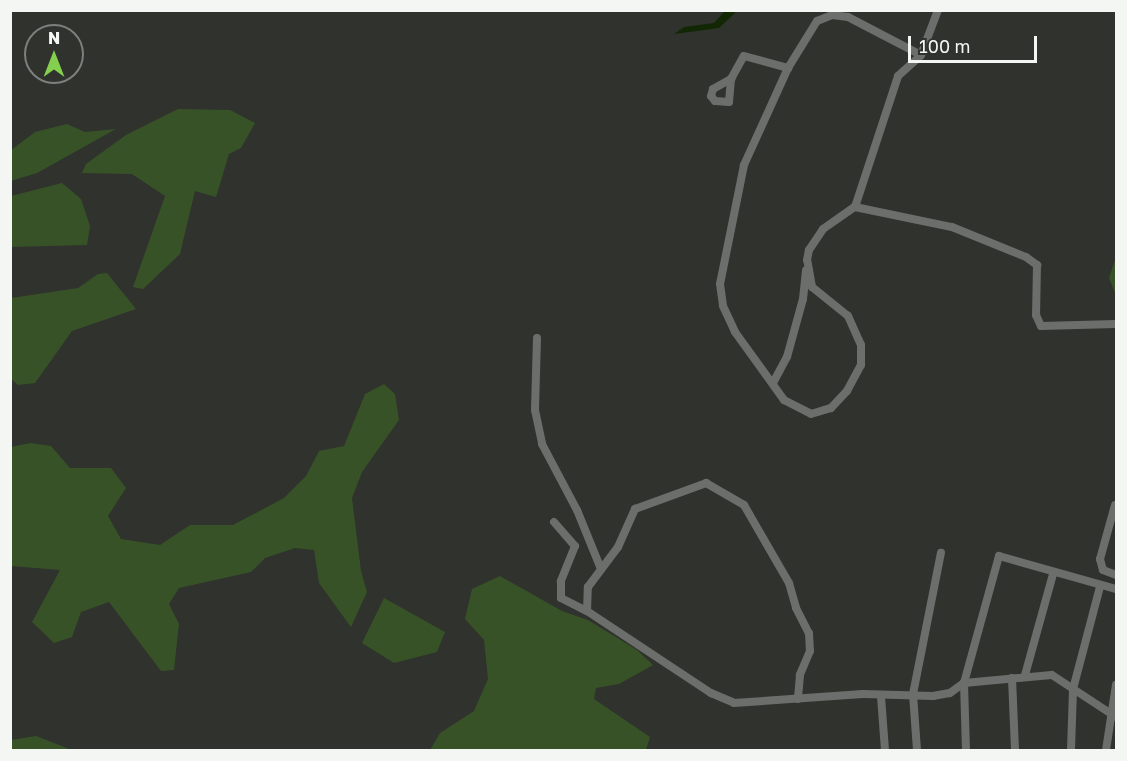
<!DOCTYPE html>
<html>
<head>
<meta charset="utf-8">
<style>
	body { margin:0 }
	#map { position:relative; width:1127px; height:761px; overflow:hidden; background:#2f322d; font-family:"Golos Text",sans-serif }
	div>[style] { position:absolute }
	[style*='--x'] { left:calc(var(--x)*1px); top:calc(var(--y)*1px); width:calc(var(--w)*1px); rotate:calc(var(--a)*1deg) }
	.green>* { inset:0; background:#385227 }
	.water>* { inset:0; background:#122703 }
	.street>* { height:8px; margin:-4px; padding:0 4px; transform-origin:4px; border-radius:4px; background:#6c6e6b }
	span { translate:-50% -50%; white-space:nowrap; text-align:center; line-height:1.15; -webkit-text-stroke:4.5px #2f322d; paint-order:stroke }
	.frame { position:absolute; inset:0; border:12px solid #f3f6f2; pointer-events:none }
	.north { position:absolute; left:24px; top:24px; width:60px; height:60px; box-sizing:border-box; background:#2f322d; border:2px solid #7d807c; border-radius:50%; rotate:0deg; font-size:16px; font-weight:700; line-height:24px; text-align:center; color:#f3f6f2 }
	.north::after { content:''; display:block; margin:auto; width:21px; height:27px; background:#84d04e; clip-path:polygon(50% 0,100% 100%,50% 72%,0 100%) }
	.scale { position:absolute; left:908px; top:36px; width:129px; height:27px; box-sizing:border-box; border:3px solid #f3f6f2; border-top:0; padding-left:8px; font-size:18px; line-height:21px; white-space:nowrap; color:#f3f6f2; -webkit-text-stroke:4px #2f322d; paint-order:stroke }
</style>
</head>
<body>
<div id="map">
	<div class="green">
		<div style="clip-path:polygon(178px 109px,230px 110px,255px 123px,241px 148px,229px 154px,216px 197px,195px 191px,180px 254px,143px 289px,133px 287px,165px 196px,132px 174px,82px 173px,86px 164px,126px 135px)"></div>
		<div style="clip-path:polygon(67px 124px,85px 132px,116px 129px,37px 173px,11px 181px,11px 150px,35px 132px)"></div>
		<div style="clip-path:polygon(62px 183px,81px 199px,90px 226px,87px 245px,11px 247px,11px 196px)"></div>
		<div style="clip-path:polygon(1116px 257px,1116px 295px,1109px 278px)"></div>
		<div style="clip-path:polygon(107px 273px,136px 309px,72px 331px,35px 383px,18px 385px,11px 379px,11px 298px,78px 288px,98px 274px)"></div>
		<div style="clip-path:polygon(384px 384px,395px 394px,399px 420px,362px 472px,352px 498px,361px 571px,367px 592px,351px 627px,319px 583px,314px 550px,295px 548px,265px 558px,251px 572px,179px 588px,169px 604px,179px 624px,174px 670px,161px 671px,109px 602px,81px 612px,72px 637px,54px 643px,32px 622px,60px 570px,11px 566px,11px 447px,30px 443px,51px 446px,70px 468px,111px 468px,126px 488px,108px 516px,121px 539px,160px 545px,190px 525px,233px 525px,284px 498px,306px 476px,319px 451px,344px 446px,365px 394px)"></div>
		<div style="clip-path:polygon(500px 576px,562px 611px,588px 620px,637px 650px,653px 665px,619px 684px,596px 688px,594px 699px,650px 737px,646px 750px,430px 750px,440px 733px,474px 711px,488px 679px,484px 640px,465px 619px,472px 589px)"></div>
		<div style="clip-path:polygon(384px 598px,445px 632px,437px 652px,394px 663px,362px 643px)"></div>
		<div style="clip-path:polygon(36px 736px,72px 750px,73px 750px,11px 750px,11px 740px)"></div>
	</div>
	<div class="water">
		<div style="clip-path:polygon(725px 11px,737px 11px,719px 28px,674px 34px,684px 27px,714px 23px)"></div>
	</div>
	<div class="street">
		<div style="--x:921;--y:55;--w:82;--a:-152.5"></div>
		<div style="--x:848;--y:17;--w:16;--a:-173"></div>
		<div style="--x:832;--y:15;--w:16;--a:158"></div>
		<div style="--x:817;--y:21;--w:55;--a:121.7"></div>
		<div style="--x:788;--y:68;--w:107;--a:114.4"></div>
		<div style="--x:744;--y:165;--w:121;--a:101.4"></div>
		<div style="--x:720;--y:284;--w:22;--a:82"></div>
		<div style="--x:723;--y:306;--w:29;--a:65"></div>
		<div style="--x:735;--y:332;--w:84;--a:54.2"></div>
		<div style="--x:784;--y:400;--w:30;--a:27"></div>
		<div style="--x:811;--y:414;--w:21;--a:-17"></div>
		<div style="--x:831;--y:408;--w:23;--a:-47"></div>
		<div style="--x:847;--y:391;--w:30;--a:-62"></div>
		<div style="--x:861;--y:365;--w:20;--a:-90"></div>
		<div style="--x:861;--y:345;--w:32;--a:-114"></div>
		<div style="--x:848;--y:316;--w:46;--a:-141.1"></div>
		<div style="--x:812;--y:287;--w:27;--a:-100"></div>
		<div style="--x:807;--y:260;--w:10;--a:-79"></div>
		<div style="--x:809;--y:250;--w:25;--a:-56"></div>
		<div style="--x:823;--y:229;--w:39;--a:-35"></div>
		<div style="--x:855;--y:207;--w:138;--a:-71.8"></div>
		<div style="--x:898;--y:76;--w:31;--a:-42"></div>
		<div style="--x:921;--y:55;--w:48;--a:-69.3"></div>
		<div style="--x:731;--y:79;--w:23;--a:95"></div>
		<div style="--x:729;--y:102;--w:14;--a:-176"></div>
		<div style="--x:715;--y:101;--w:6;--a:-129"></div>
		<div style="--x:711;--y:96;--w:7;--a:-74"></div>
		<div style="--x:713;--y:89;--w:21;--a:-29"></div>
		<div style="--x:731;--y:79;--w:26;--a:-61"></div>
		<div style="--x:744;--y:56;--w:46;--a:15.3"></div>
		<div style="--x:855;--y:207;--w:99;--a:11.7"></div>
		<div style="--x:952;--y:227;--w:80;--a:22.1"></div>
		<div style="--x:1026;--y:257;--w:14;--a:36"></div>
		<div style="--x:1037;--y:265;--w:50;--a:91.1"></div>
		<div style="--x:1036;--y:315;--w:12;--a:66"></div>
		<div style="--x:1041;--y:326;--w:75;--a:-1.5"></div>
		<div style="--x:537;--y:338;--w:72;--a:91.6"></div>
		<div style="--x:535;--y:410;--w:35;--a:78"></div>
		<div style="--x:542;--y:444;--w:75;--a:62.1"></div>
		<div style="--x:577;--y:510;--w:64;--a:67.9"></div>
		<div style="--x:773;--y:383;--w:30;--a:-62"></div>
		<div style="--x:787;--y:357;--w:60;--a:-74.6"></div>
		<div style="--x:803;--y:299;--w:29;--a:-84"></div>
		<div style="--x:1115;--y:505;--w:56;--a:105.5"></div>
		<div style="--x:1100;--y:559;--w:11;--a:75"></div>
		<div style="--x:1103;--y:570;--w:14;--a:21"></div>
		<div style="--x:554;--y:522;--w:32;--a:49"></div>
		<div style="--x:575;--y:546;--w:38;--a:112"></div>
		<div style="--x:561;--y:581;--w:17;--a:90"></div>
		<div style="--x:561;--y:598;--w:29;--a:27"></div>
		<div style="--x:587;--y:611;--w:149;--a:33.5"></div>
		<div style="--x:711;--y:693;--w:25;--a:23"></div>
		<div style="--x:734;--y:703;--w:129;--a:-4"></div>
		<div style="--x:863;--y:694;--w:70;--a:1.6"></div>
		<div style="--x:933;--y:696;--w:17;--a:-10"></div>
		<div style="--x:950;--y:693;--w:17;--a:-36"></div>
		<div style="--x:964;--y:683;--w:88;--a:-5.2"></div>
		<div style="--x:1052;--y:675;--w:77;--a:33.3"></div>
		<div style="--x:587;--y:611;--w:24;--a:-88"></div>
		<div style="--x:588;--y:587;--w:50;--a:-53.1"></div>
		<div style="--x:618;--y:547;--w:42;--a:-65.9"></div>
		<div style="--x:635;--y:509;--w:76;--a:-20.1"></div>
		<div style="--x:706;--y:483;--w:44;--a:30.1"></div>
		<div style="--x:744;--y:505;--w:90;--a:60"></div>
		<div style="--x:789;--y:583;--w:26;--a:74"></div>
		<div style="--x:796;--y:608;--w:28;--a:63"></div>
		<div style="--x:809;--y:633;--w:18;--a:87"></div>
		<div style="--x:810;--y:651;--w:26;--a:113"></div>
		<div style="--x:800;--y:675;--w:24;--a:95"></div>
		<div style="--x:1025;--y:675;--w:105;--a:-74.5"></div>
		<div style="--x:1012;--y:678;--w:72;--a:87.6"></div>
		<div style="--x:881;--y:696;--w:54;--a:85.8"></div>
		<div style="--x:917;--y:750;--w:56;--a:-94.1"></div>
		<div style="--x:913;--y:694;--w:144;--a:-78.8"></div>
		<div style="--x:966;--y:750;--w:67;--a:-91.7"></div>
		<div style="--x:964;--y:683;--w:132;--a:-74.6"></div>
		<div style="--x:999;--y:556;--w:122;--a:15.8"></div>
		<div style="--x:1071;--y:750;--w:61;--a:-88.1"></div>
		<div style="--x:1073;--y:689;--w:106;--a:-75.2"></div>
		<div style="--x:1106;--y:750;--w:66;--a:-81.3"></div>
	</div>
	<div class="frame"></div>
	<div class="north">N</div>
	<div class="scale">100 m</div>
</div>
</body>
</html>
